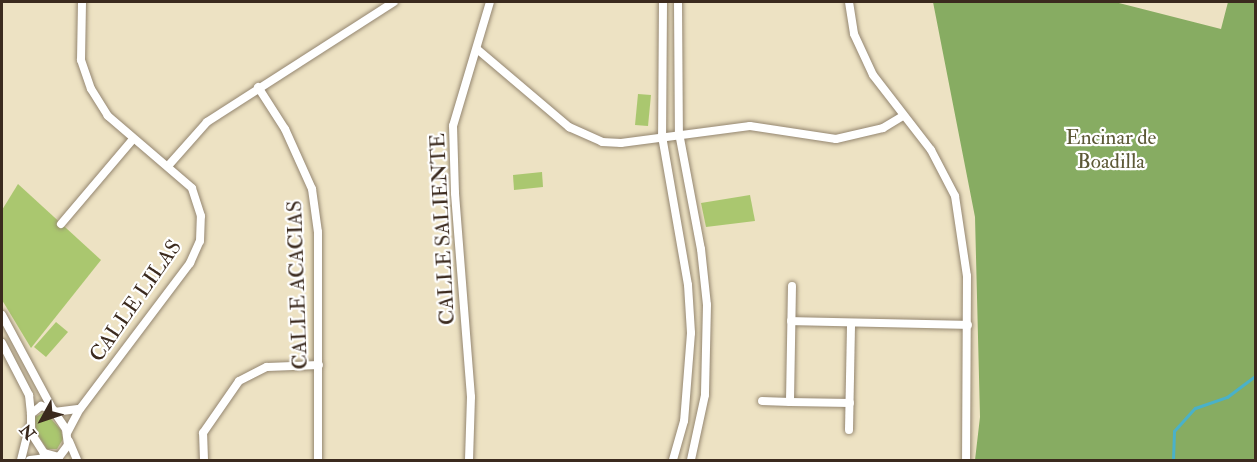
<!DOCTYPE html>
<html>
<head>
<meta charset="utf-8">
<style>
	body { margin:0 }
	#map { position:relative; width:1257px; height:462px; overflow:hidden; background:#ede2c3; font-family:"IM FELL Double Pica",serif }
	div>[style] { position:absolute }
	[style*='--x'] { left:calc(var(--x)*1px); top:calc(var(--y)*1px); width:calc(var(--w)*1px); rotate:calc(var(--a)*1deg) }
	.green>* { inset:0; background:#aac76f }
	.forest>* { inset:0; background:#87ac62 }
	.stream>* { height:3px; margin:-1.5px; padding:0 1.5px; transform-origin:1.5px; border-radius:1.5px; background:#4ab1c9 }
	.roads { filter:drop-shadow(0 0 2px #948670) drop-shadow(0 0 2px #948670) }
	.minor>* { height:8px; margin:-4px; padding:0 4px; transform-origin:4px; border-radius:4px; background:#fff }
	span { translate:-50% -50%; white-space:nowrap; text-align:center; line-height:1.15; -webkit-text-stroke:4.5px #fff; paint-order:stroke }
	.park-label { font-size:21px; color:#5c5936 }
	.street-label { font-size:21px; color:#3b2a1e }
	.frame { position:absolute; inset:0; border:3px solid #3b2a1e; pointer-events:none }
	.north { position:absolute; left:12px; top:390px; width:60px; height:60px; -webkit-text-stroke:4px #fff; paint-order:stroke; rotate:230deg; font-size:16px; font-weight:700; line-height:24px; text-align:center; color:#3b2a1e }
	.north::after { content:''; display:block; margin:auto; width:21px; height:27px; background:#3b2a1e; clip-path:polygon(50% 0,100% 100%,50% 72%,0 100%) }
</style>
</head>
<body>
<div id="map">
	<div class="green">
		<div style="clip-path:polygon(638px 94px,651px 95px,648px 126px,635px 125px)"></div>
		<div style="clip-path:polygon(542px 172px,543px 187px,514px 190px,513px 175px)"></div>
		<div style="clip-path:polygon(18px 184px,101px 260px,31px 348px,2px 300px,2px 210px)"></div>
		<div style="clip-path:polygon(750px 195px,755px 221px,706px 227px,701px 203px)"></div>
		<div style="clip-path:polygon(56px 322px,68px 332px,46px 357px,34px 347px)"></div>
		<div style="clip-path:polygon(45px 412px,61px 430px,63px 439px,57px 449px,47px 449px,36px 432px,35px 417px)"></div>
	</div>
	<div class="forest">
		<div style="clip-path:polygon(933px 2px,1115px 2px,1221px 29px,1228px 2px,1255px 2px,1255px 460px,975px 460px,980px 417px,975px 217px)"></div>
	</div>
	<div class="stream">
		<div style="--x:1173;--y:460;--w:29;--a:-88"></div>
		<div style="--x:1174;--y:431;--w:31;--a:-48"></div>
		<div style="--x:1195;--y:408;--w:34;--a:-19"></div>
		<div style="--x:1227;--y:397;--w:36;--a:-37"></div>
	</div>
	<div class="roads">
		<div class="minor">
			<div style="--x:663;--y:2;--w:134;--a:90.4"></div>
			<div style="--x:662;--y:136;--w:151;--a:80.1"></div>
			<div style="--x:688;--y:285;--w:48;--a:86.4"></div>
			<div style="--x:691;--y:333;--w:88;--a:94.5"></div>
			<div style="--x:684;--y:421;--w:41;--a:105.8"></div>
			<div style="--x:678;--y:2;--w:131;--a:89.6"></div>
			<div style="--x:679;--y:133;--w:118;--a:79.3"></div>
			<div style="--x:701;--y:249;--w:56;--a:83.9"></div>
			<div style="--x:707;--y:305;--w:90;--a:91.3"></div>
			<div style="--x:705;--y:395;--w:66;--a:102.2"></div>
			<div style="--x:849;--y:2;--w:32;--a:81"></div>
			<div style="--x:854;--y:34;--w:45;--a:65.1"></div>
			<div style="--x:873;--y:75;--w:95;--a:52.3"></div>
			<div style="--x:931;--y:150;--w:52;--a:62.4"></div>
			<div style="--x:955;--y:196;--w:81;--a:81.5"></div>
			<div style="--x:967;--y:276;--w:184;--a:90.3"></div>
			<div style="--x:477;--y:49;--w:121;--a:40.3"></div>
			<div style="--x:569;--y:127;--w:36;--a:24"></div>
			<div style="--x:602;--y:142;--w:19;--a:3"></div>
			<div style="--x:621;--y:143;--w:130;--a:-7.5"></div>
			<div style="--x:750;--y:126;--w:87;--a:8.6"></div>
			<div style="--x:836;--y:139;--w:48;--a:-13.2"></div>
			<div style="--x:883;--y:128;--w:23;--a:-31"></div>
			<div style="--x:258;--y:87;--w:50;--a:57.3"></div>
			<div style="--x:285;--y:129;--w:66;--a:65.8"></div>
			<div style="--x:312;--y:189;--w:43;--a:82.1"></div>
			<div style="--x:318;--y:232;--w:228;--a:90"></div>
			<div style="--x:168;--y:166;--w:59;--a:-48.4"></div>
			<div style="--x:207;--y:122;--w:222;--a:-32.7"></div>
			<div style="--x:61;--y:224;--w:111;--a:-49.7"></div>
			<div style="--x:792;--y:286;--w:116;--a:91"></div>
			<div style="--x:790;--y:402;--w:60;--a:1"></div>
			<div style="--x:2;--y:315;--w:108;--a:61.8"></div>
			<div style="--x:791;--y:321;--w:177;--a:1.3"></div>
			<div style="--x:2;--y:343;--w:59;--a:62.6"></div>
			<div style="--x:29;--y:395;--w:19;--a:84"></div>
			<div style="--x:762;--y:401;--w:28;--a:2"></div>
			<div style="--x:41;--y:406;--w:13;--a:18"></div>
			<div style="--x:53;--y:410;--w:23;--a:56"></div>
			<div style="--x:66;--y:429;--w:16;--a:83"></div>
			<div style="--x:68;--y:445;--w:15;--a:127"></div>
			<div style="--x:59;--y:457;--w:16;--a:-165"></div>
			<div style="--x:44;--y:453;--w:24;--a:-123"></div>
			<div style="--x:31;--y:433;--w:19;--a:-90"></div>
			<div style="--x:31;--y:414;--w:13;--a:-39"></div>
			<div style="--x:54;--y:412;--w:26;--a:-7"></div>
			<div style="--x:849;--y:430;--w:107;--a:-88.9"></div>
			<div style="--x:67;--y:433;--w:27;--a:-62"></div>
			<div style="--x:80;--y:409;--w:183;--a:-53"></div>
			<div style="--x:190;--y:263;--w:24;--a:-66"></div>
			<div style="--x:200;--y:241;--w:25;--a:-88"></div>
			<div style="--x:201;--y:216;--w:29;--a:-108"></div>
			<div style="--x:192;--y:188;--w:111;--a:-139.4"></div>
			<div style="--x:108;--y:116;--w:32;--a:-122"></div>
			<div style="--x:91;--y:89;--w:31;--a:-109"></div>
			<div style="--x:81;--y:60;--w:58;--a:-89"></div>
			<div style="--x:69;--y:441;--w:21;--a:67"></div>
			<div style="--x:21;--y:460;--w:33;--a:-76"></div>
			<div style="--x:30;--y:460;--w:23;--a:-7"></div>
			<div style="--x:204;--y:460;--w:27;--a:-92"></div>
			<div style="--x:203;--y:433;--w:63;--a:-55.3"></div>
			<div style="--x:239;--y:381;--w:31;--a:-27"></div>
			<div style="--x:267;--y:367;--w:52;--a:-2.2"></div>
			<div style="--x:469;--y:460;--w:63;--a:-88.2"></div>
			<div style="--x:471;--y:397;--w:205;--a:-94.5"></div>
			<div style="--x:455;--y:193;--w:67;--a:-91.7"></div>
			<div style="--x:453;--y:126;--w:129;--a:-73.4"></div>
		</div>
	</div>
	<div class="park-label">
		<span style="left:1111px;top:150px">Encinar de<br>Boadilla</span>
	</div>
	<div class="street-label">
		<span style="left:443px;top:229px;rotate:-93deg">CALLE SALIENTE</span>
		<span style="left:298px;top:285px;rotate:-92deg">CALLE ACACIAS</span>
		<span style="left:136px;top:301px;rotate:-55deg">CALLE LILAS</span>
	</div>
	<div class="frame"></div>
	<div class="north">N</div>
</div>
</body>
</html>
